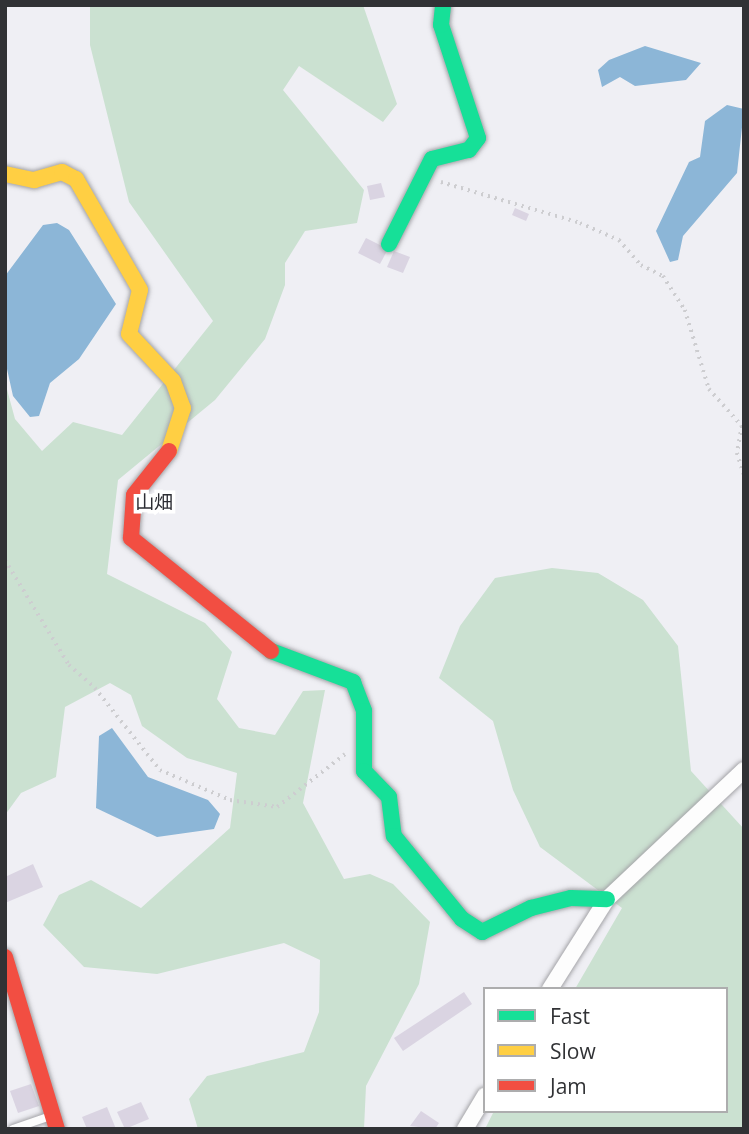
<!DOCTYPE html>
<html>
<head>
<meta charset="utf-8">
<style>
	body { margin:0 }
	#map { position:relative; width:749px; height:1134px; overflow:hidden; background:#efeff4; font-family:"Open Sans","Noto Sans JP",sans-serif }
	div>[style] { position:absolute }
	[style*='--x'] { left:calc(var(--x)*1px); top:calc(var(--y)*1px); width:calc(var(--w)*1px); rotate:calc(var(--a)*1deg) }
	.green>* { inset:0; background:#cbe1d1 }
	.water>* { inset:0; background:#8cb6d7 }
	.building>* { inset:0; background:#dad4e2 }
	.path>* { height:3.5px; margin-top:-1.75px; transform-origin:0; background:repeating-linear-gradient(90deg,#cdcdd0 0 2px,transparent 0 7px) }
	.roads { filter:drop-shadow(0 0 2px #a4a4a8) drop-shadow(0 0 2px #a4a4a8) }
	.lane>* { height:8px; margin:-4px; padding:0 4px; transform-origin:4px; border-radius:4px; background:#fdfdfd }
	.street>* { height:16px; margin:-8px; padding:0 8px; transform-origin:8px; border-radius:8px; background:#fdfdfd }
	.fast>* { height:16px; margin:-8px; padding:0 8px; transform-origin:8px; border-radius:8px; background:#16e098 }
	.slow>* { height:16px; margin:-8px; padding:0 8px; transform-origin:8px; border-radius:8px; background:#ffcf43 }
	.jam>* { height:16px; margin:-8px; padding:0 8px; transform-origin:8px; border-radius:8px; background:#f24e42 }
	span { translate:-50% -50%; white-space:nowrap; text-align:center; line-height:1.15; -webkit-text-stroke:7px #fff; paint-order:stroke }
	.neighbourhood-label { font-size:19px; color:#2c2d33 }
	.frame { position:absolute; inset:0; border:7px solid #313235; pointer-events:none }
	.legend { position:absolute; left:483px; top:987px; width:245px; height:126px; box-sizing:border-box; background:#fff; border:2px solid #adadae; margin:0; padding:9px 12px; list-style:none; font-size:21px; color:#313235 }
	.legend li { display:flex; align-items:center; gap:14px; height:35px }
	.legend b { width:35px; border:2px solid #adadae }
</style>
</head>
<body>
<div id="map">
	<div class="green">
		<div style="clip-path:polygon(90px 5px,363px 5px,397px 104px,383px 122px,299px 66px,283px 90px,364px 190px,357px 223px,305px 231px,285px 263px,285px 285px,265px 339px,215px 400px,118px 480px,107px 574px,205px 623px,232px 652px,217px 699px,239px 728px,275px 735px,303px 691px,325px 690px,303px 803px,344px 879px,370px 874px,393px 884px,430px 922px,419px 984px,366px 1086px,364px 1129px,198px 1129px,189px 1099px,207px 1076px,304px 1052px,319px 1012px,320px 960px,284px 943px,157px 974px,84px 967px,43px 925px,59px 895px,91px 880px,141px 908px,230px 828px,237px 773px,187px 758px,142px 726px,131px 695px,110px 683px,65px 707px,56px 777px,21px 793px,5px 815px,5px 382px,15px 419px,42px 451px,73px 422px,122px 435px,213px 321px,129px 202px,90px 45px)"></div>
		<div style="clip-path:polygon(552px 568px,598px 573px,643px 600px,678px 646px,691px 771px,744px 829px,744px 1129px,485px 1129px,494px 1111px,726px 1111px,726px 989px,575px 989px,622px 908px,540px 847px,513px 790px,493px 721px,439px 678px,460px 626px,495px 578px)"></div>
	</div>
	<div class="water">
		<div style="clip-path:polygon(645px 46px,701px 63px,686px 80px,635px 86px,620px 77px,602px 87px,598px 70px,609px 60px)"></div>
		<div style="clip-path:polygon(727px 105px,744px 109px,737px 173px,683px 236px,678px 260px,670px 262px,656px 231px,689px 162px,700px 157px,705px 121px)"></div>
		<div style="clip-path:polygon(57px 223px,69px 230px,116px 304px,79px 359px,50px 383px,39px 416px,30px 417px,13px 396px,5px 360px,5px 276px,43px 225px)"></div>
		<div style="clip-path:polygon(112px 728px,148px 777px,208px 800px,220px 814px,214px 829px,157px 837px,96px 808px,99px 736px)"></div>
	</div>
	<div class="building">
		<div style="clip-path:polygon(381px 183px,385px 197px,370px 200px,367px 186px)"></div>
		<div style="clip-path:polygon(515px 208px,529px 214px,526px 221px,512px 215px)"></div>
		<div style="clip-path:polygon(366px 238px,388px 249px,380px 264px,358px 253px)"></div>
		<div style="clip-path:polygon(394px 251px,410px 257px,403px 273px,387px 267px)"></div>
		<div style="clip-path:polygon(33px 864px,43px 887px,5px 903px,5px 877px)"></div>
		<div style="clip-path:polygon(464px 992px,472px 1004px,403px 1051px,394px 1038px)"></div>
		<div style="clip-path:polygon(31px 1084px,39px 1106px,18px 1113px,10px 1091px)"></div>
		<div style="clip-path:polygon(141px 1102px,149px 1119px,125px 1129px,117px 1112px)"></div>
		<div style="clip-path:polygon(107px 1107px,116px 1129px,87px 1129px,82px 1117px)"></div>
		<div style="clip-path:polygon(421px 1111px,439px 1123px,435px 1129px,410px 1126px)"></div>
	</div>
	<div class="path">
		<div style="--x:441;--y:182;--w:145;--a:16.4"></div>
		<div style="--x:580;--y:223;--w:43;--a:23.6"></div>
		<div style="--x:619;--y:240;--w:33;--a:49"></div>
		<div style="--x:641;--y:265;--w:25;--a:27"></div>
		<div style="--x:663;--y:276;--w:40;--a:57.1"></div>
		<div style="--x:685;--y:310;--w:83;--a:73.1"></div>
		<div style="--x:709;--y:389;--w:50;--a:48.3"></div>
		<div style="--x:742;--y:426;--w:27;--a:100"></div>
		<div style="--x:737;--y:453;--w:23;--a:72"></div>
		<div style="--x:5;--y:560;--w:123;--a:58.6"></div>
		<div style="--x:69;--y:665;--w:35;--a:41"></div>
		<div style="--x:95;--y:688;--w:105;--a:51.6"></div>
		<div style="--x:160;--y:770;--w:76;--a:23.2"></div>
		<div style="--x:230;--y:800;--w:48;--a:8.5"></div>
		<div style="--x:277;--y:807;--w:86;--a:-37.9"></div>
	</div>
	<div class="roads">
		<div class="lane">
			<div style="--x:13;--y:1129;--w:39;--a:-19"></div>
		</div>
		<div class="street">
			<div style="--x:550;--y:989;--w:107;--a:-57.7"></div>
			<div style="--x:607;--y:899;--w:188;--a:-43.3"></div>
			<div style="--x:465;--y:1129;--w:39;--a:-59"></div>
		</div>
		<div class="fast">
			<div style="--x:389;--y:244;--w:95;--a:-63.2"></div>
			<div style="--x:432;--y:159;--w:38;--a:-14"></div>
			<div style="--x:469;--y:150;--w:15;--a:-53"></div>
			<div style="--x:478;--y:138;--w:119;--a:-108.1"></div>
			<div style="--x:441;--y:25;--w:20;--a:-84"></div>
			<div style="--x:271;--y:651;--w:88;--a:20.7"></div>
			<div style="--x:353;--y:682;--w:31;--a:69"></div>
			<div style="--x:364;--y:711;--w:60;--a:90"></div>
			<div style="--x:364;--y:771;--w:36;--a:46"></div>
			<div style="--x:389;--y:797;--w:39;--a:83"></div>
			<div style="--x:394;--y:836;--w:107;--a:50.7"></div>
			<div style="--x:462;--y:919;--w:24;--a:33"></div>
			<div style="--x:482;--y:932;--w:55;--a:-26.1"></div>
			<div style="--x:531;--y:908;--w:41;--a:-14"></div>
			<div style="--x:571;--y:898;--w:36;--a:2"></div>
		</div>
		<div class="slow">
			<div style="--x:5;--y:174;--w:30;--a:12"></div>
			<div style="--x:34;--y:180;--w:29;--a:-16"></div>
			<div style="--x:62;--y:172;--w:16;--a:27"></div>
			<div style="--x:76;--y:179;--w:128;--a:60"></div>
			<div style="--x:140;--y:290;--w:45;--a:104"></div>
			<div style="--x:129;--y:334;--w:64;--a:46.9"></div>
			<div style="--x:173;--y:381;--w:29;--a:70"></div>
			<div style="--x:183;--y:408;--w:45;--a:108"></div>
		</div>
		<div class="jam">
			<div style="--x:169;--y:451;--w:56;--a:128.5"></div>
			<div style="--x:134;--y:495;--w:43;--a:94"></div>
			<div style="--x:131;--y:538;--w:180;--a:38.9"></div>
			<div style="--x:5;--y:957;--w:180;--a:73.2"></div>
		</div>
	</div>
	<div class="neighbourhood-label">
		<span style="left:154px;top:503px">山畑</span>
	</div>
	<div class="frame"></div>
	<ul class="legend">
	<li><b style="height:9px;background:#16e098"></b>Fast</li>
	<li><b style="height:9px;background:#ffcf43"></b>Slow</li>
	<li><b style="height:9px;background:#f24e42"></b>Jam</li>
	</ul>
</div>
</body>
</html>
